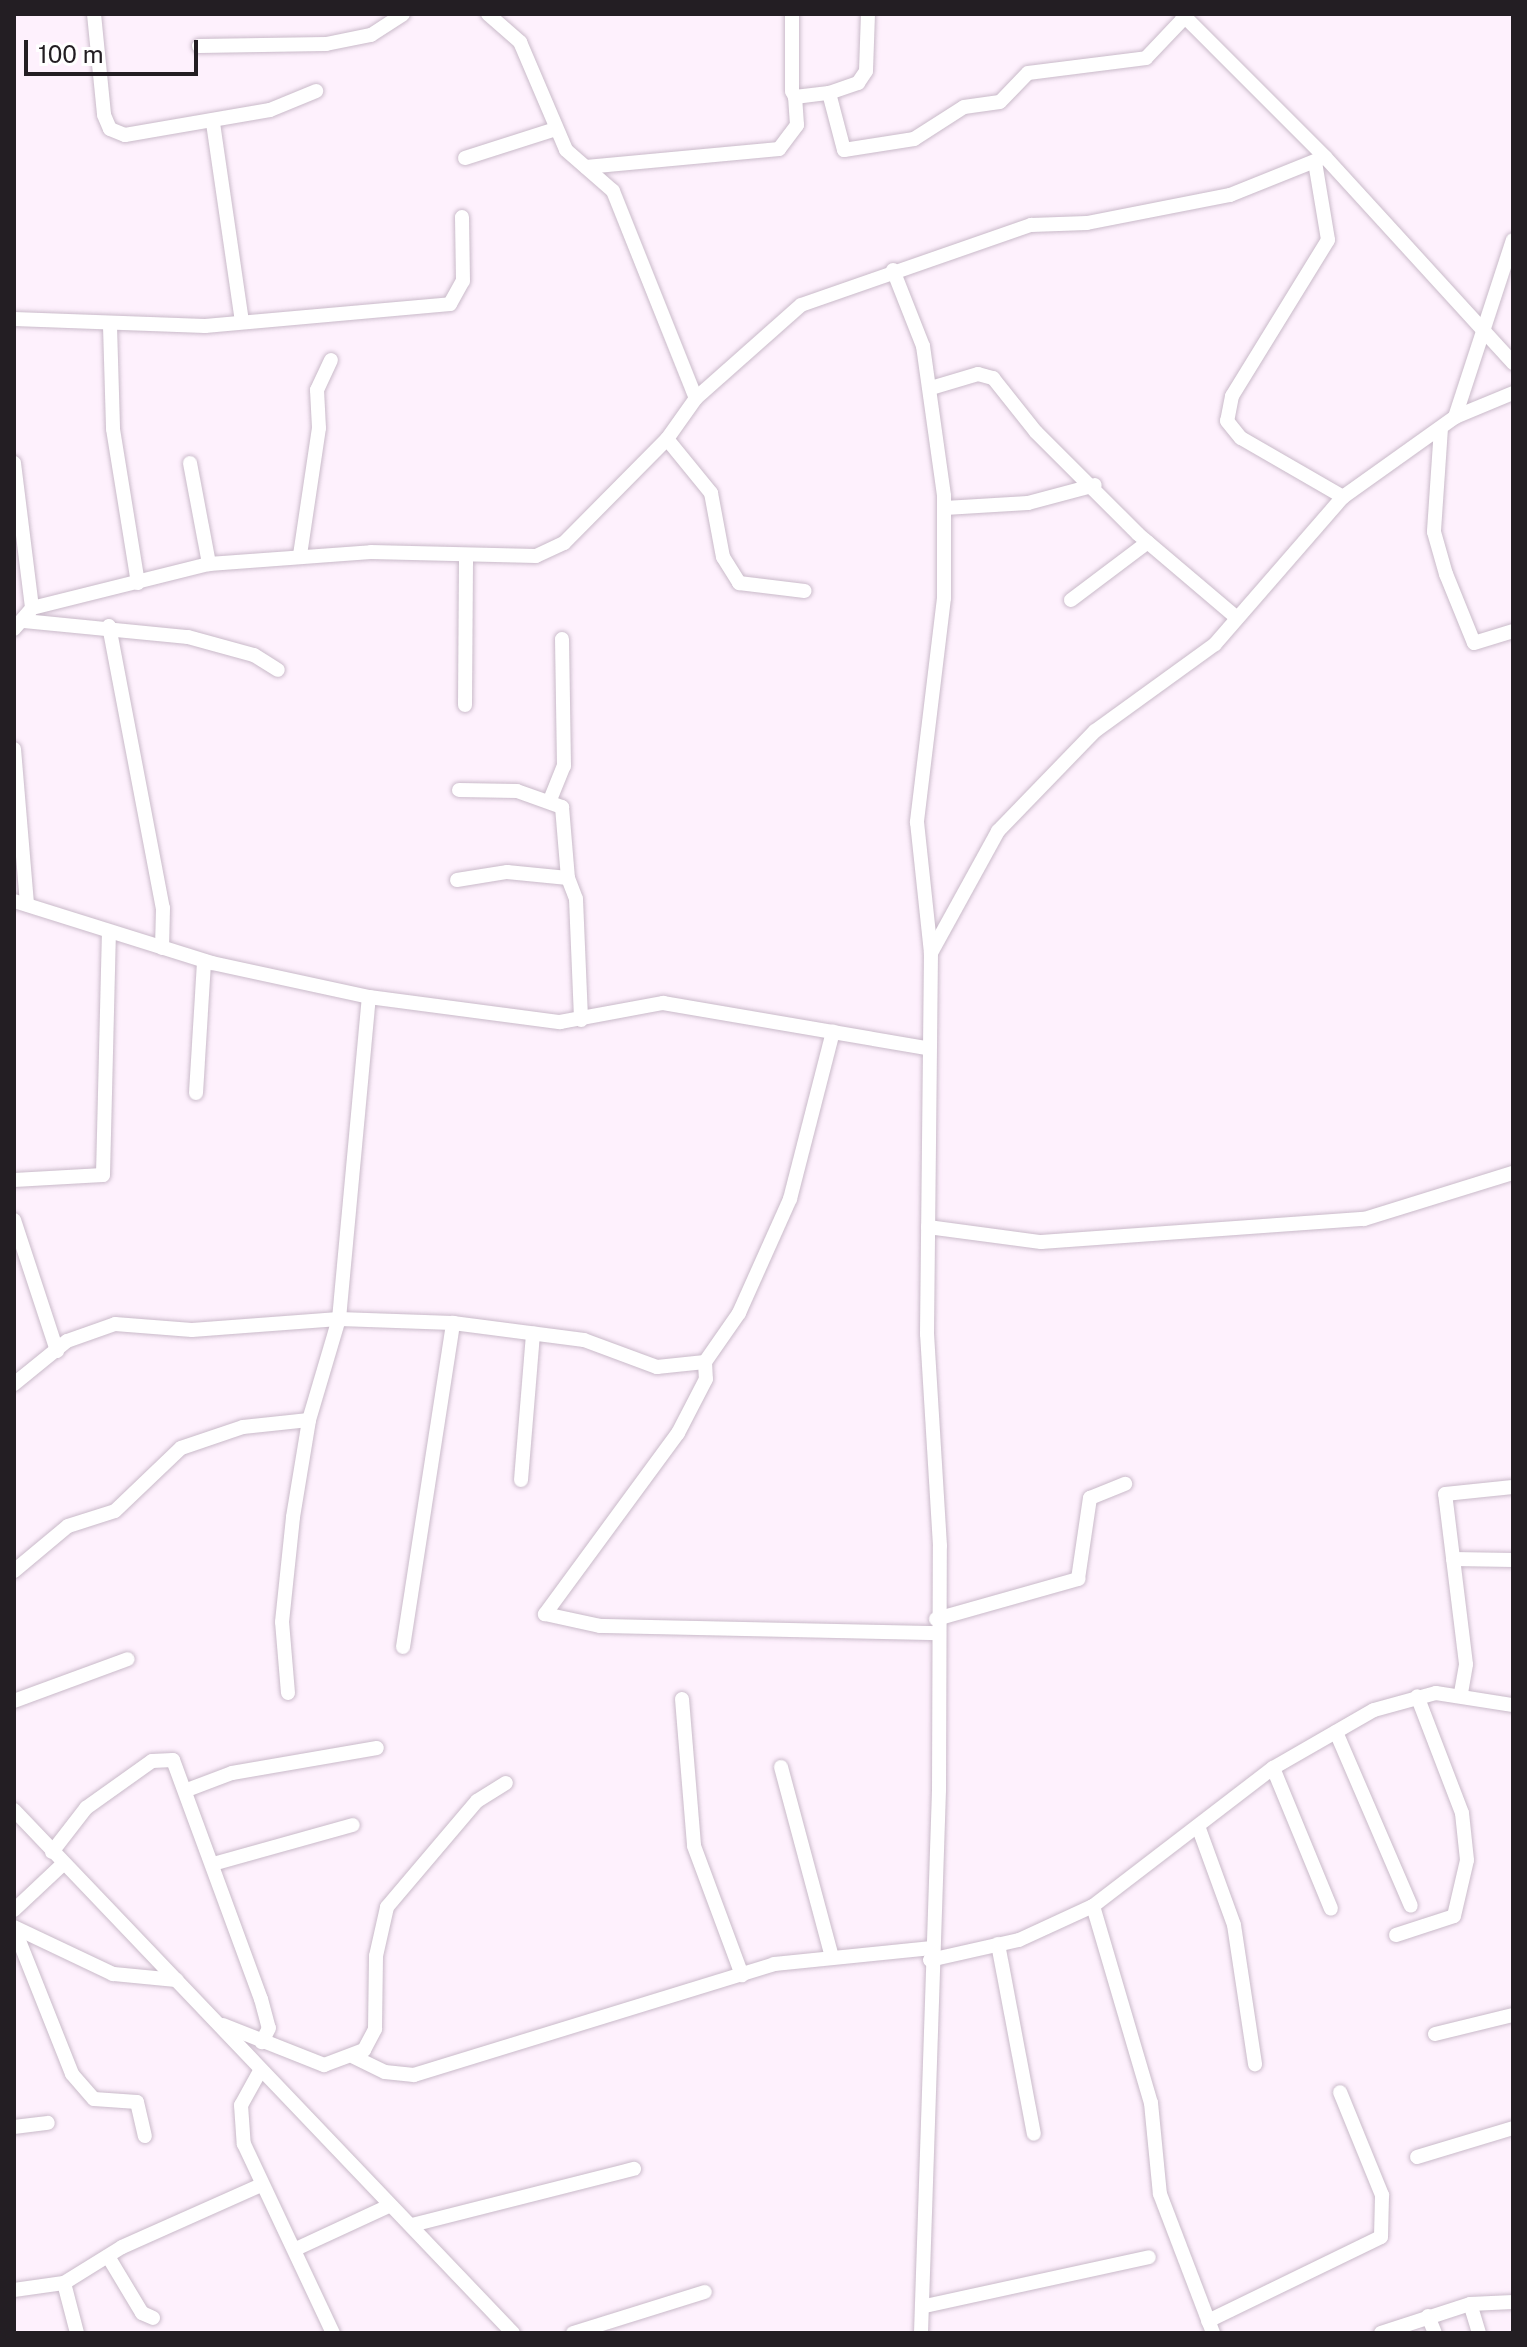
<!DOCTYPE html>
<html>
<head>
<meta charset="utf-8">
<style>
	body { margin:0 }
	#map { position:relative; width:1527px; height:2347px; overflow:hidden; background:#fef1fd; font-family:"Public Sans",sans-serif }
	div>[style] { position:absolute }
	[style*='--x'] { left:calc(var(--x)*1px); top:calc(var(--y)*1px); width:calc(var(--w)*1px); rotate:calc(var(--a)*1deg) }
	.roads { filter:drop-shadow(0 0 2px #c9bac9) drop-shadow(0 0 2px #c9bac9) }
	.minor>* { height:14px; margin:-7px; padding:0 7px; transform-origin:7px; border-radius:7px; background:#fff }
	span { translate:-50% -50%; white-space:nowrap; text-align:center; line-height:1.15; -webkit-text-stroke:6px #fff; paint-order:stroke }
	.frame { position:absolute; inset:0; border:16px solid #231e23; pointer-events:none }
	.scale { position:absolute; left:24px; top:40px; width:174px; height:36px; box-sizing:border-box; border:4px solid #231e23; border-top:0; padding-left:10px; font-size:24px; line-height:28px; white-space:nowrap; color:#231e23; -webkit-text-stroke:6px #fff; paint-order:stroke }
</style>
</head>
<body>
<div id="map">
	<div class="roads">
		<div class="minor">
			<div style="--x:94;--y:14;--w:101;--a:84.3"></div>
			<div style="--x:104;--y:115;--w:15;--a:67"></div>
			<div style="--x:110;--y:129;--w:16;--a:22"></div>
			<div style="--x:125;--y:135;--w:147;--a:-9.8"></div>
			<div style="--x:270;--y:110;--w:50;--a:-22.4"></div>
			<div style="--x:488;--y:14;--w:43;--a:41.2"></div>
			<div style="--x:520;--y:42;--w:117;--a:66.9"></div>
			<div style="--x:566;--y:150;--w:62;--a:41.1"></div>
			<div style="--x:613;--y:191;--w:223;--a:68.2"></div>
			<div style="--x:792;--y:14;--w:77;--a:90"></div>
			<div style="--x:792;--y:91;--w:7;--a:63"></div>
			<div style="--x:795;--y:97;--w:34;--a:-7"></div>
			<div style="--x:829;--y:93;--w:59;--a:75.3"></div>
			<div style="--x:844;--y:150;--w:71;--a:-8.9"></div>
			<div style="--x:914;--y:139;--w:59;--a:-32.6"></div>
			<div style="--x:964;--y:107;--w:36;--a:-8"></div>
			<div style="--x:1000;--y:102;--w:40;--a:-46"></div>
			<div style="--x:1028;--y:73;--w:119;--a:-7.2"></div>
			<div style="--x:1146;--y:58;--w:55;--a:-46.5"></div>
			<div style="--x:1182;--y:14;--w:202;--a:45"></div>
			<div style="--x:1325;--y:157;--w:279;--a:47.6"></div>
			<div style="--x:199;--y:46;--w:127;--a:-0.9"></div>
			<div style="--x:326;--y:44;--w:46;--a:-11.3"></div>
			<div style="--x:371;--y:35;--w:38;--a:-33"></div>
			<div style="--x:829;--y:93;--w:31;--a:-19"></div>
			<div style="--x:858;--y:83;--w:14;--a:-56"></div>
			<div style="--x:866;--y:71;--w:57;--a:-88"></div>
			<div style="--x:213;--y:123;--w:201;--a:81.7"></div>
			<div style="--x:465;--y:158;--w:92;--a:-17.7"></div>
			<div style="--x:1315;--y:162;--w:79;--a:80.5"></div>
			<div style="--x:1328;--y:240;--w:183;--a:121.6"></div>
			<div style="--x:1232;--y:396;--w:25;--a:101"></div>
			<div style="--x:1227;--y:421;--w:22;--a:51"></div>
			<div style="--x:1241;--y:438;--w:118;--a:30"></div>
			<div style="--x:586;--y:167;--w:194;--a:-5.3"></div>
			<div style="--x:779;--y:149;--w:30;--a:-53"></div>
			<div style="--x:797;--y:125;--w:28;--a:-94"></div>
			<div style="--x:893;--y:270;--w:82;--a:68.5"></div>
			<div style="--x:923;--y:346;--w:151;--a:82"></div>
			<div style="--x:944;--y:496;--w:102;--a:90"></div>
			<div style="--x:944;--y:598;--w:226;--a:96.9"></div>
			<div style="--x:917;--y:822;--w:132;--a:83.9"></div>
			<div style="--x:14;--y:319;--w:191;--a:2.1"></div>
			<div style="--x:205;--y:326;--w:246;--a:-5.1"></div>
			<div style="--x:450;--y:304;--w:26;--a:-61"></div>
			<div style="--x:463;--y:281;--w:64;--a:-90.9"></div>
			<div style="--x:110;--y:326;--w:103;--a:88.3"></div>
			<div style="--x:113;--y:429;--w:156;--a:80.8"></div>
			<div style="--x:931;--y:388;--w:49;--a:-16.6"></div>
			<div style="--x:978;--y:374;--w:16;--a:15"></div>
			<div style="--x:993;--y:378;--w:69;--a:51.5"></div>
			<div style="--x:1036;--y:432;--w:144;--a:45"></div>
			<div style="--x:1138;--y:534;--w:130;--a:40.3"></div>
			<div style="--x:1455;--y:417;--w:63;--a:-22.5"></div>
			<div style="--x:1441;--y:428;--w:104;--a:93.9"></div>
			<div style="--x:1434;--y:532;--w:44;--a:74.1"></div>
			<div style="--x:1446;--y:574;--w:74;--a:67.9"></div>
			<div style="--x:1474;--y:643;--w:41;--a:-17.1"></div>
			<div style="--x:667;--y:439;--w:70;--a:50.8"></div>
			<div style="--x:711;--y:493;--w:65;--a:79.4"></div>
			<div style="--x:723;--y:557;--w:31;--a:58"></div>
			<div style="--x:739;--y:583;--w:66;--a:6.9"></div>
			<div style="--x:14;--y:463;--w:146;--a:82.9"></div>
			<div style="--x:190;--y:463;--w:103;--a:79.3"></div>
			<div style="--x:945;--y:508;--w:83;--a:-3.4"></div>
			<div style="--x:1028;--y:503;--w:69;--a:-15"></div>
			<div style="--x:300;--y:555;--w:128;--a:-81.5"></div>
			<div style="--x:319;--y:428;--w:38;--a:-93"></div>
			<div style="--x:317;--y:390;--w:33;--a:-65"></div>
			<div style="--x:1071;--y:600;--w:96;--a:-37"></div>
			<div style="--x:24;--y:621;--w:165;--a:5.6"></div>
			<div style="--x:188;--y:637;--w:68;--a:15.3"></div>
			<div style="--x:254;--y:655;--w:28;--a:32"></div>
			<div style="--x:109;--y:626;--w:287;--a:79.2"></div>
			<div style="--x:163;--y:908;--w:40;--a:91.4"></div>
			<div style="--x:14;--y:629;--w:28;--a:-49"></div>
			<div style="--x:32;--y:608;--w:182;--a:-14"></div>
			<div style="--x:209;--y:564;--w:162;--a:-4.2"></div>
			<div style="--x:371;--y:552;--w:165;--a:1.4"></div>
			<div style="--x:536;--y:556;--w:31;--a:-25"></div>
			<div style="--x:564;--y:543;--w:146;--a:-45.3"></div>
			<div style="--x:667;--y:439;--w:50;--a:-54.7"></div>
			<div style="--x:696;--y:398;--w:140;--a:-41.5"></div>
			<div style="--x:801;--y:305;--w:244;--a:-19.2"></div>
			<div style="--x:1031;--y:225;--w:56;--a:-2"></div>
			<div style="--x:1087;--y:223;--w:146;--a:-11.1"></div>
			<div style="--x:1230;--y:195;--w:102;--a:-21.8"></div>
			<div style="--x:465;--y:705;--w:150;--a:-89.6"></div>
			<div style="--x:14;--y:749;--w:156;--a:85.2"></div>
			<div style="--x:459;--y:790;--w:58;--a:1"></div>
			<div style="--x:517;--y:791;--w:48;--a:19.6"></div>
			<div style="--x:562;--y:807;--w:71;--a:85.2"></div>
			<div style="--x:550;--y:800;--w:37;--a:-68"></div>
			<div style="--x:564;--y:766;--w:127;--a:-90.9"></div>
			<div style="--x:457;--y:880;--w:51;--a:-9.1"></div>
			<div style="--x:507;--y:872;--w:61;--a:5.6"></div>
			<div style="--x:568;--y:878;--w:22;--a:69"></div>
			<div style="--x:576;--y:899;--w:121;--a:87.6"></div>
			<div style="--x:14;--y:901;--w:207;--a:17.4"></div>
			<div style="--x:212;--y:963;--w:161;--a:12.2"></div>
			<div style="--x:369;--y:997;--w:193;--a:7.5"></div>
			<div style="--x:560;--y:1022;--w:105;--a:-10.5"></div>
			<div style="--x:663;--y:1003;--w:266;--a:9.7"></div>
			<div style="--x:196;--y:1093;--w:132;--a:-86.5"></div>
			<div style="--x:14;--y:1180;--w:89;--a:-3.2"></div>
			<div style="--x:103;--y:1175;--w:240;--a:-88.6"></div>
			<div style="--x:14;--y:1220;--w:138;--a:71.8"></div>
			<div style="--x:928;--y:1227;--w:114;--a:7.6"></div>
			<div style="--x:1041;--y:1242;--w:324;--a:-4.1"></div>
			<div style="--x:1364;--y:1219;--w:156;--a:-17.2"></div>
			<div style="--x:705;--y:1362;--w:17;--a:87"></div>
			<div style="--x:706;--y:1379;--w:61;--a:117.4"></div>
			<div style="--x:678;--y:1433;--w:225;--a:126.3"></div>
			<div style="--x:545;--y:1614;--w:56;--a:12.3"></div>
			<div style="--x:600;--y:1626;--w:334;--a:1.2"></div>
			<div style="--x:14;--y:1384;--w:68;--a:-39.1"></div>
			<div style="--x:67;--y:1341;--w:51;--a:-19.5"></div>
			<div style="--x:115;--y:1324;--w:77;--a:4.5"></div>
			<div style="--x:192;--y:1330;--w:147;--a:-4.3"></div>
			<div style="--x:339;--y:1319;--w:114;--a:2"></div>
			<div style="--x:453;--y:1323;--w:132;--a:7.4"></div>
			<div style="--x:584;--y:1340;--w:78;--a:20.3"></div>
			<div style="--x:657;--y:1367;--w:48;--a:-5.9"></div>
			<div style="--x:705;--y:1362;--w:60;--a:-55.2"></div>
			<div style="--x:739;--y:1313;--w:125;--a:-65.9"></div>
			<div style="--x:790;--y:1199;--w:173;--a:-75.6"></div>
			<div style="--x:521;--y:1480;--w:147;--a:-85.3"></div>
			<div style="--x:1453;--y:1559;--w:60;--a:1"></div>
			<div style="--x:14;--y:1571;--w:70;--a:-39.8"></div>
			<div style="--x:68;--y:1526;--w:49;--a:-17.7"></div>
			<div style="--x:115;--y:1511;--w:91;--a:-43.7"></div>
			<div style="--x:181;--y:1448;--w:65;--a:-18.7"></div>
			<div style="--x:243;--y:1427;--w:66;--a:-6.1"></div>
			<div style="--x:936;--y:1619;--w:148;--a:-15.7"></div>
			<div style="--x:1078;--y:1579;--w:82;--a:-81.6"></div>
			<div style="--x:1090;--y:1498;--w:38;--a:-22"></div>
			<div style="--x:403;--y:1647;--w:328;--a:-81.2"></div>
			<div style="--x:288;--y:1693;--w:71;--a:-94.8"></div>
			<div style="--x:282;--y:1622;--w:106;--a:-84"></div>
			<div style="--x:293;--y:1517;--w:98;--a:-80.6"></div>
			<div style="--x:309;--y:1420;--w:105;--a:-73.5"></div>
			<div style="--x:339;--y:1319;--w:323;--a:-84.7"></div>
			<div style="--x:1461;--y:1693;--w:29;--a:-80"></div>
			<div style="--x:1466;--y:1664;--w:171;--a:-97"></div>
			<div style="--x:1445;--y:1494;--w:68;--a:-5.9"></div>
			<div style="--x:682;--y:1699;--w:147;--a:85.3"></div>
			<div style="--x:694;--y:1846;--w:138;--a:69.6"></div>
			<div style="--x:14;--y:1701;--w:121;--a:-20.2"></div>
			<div style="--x:1336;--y:1732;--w:189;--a:66.7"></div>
			<div style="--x:781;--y:1767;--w:197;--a:75"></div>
			<div style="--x:1273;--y:1768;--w:152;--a:67.6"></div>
			<div style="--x:187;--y:1790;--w:48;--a:-20.7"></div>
			<div style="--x:232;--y:1773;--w:147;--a:-9.8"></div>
			<div style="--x:14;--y:1810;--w:723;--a:46.35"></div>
			<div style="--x:1198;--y:1826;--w:105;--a:70"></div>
			<div style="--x:1234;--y:1925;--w:141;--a:81.4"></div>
			<div style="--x:52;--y:1852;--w:56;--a:-52.3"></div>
			<div style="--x:86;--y:1808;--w:81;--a:-35.5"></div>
			<div style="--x:152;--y:1761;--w:21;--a:-3"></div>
			<div style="--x:173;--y:1760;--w:255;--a:69.8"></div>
			<div style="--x:261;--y:1999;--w:30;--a:75"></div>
			<div style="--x:269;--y:2028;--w:16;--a:117"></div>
			<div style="--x:213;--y:1864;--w:145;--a:-15.6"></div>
			<div style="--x:1093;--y:1906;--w:205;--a:73.6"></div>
			<div style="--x:1151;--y:2103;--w:91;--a:84.4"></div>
			<div style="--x:1160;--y:2194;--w:149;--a:69.1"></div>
			<div style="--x:14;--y:1910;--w:67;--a:-43.2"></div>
			<div style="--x:14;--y:1927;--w:110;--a:25.4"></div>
			<div style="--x:113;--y:1974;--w:64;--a:5.4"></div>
			<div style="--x:14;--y:1928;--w:157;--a:68.3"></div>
			<div style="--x:72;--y:2074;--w:33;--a:49"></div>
			<div style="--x:94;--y:2099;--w:43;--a:4"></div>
			<div style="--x:137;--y:2102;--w:35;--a:77"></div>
			<div style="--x:1396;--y:1935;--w:61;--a:-18.1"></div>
			<div style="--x:1454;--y:1916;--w:57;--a:-76.9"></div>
			<div style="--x:1467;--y:1860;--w:47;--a:-96.1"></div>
			<div style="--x:1462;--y:1813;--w:125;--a:-111"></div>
			<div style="--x:998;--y:1944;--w:193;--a:79.3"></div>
			<div style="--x:930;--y:1960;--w:91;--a:-12.7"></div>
			<div style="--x:1019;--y:1940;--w:81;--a:-24.7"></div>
			<div style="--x:1093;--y:1906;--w:227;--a:-37.5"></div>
			<div style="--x:1273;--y:1768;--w:116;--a:-29.9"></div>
			<div style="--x:1374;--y:1710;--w:64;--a:-15.3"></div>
			<div style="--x:1436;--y:1693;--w:78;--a:8.9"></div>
			<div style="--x:223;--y:2025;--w:109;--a:21.6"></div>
			<div style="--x:324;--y:2065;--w:43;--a:-20.6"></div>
			<div style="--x:364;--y:2050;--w:24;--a:-62"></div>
			<div style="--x:375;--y:2029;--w:73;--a:-89.2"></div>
			<div style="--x:376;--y:1956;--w:50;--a:-77.3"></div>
			<div style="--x:387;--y:1907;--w:139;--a:-49.7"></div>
			<div style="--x:477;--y:1801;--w:34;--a:-32"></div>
			<div style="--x:1435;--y:2034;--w:80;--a:-13.7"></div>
			<div style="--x:354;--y:2057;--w:34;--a:26"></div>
			<div style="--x:385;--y:2072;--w:29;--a:6"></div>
			<div style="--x:414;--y:2075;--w:377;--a:-17.1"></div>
			<div style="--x:774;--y:1964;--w:159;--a:-5.8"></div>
			<div style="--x:260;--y:2071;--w:39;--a:119"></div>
			<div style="--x:241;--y:2105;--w:39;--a:86"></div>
			<div style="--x:244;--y:2144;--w:209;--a:64.8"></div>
			<div style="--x:14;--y:2127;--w:34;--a:-7"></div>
			<div style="--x:1417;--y:2157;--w:100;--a:-16.8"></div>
			<div style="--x:412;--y:2225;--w:229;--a:-14.2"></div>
			<div style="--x:298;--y:2248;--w:102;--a:-24.8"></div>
			<div style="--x:109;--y:2258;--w:64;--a:59"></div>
			<div style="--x:142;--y:2313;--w:12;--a:24"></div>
			<div style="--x:64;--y:2283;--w:52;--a:75.4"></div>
			<div style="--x:14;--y:2290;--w:50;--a:-8"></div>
			<div style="--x:64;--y:2283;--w:68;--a:-31.8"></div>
			<div style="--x:122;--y:2247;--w:152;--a:-24"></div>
			<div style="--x:925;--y:2306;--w:229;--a:-12.3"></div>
			<div style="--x:1428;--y:2316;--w:18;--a:68"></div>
			<div style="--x:1208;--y:2321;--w:192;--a:-25.9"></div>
			<div style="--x:1381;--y:2237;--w:42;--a:-88.6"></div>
			<div style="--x:1382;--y:2195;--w:111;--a:-112.2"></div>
			<div style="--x:573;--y:2333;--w:138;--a:-17.3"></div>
			<div style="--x:921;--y:2333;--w:543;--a:-88.1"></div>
			<div style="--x:939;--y:1790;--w:244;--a:-89.8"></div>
			<div style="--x:940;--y:1546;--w:212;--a:-93.5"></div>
			<div style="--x:927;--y:1334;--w:381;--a:-89.4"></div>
			<div style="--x:931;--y:953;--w:139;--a:-61.2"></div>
			<div style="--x:998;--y:831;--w:139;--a:-45.9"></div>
			<div style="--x:1095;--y:731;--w:148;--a:-35.9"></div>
			<div style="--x:1215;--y:644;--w:195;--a:-49"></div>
			<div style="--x:1343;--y:497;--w:138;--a:-35.5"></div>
			<div style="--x:1455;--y:417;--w:186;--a:-71.9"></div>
			<div style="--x:1381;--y:2333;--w:94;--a:-18"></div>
			<div style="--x:1479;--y:2333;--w:30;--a:-107"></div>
			<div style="--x:1470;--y:2304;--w:43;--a:-2.7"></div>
		</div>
	</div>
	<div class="frame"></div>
	<div class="scale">100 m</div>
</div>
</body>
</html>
